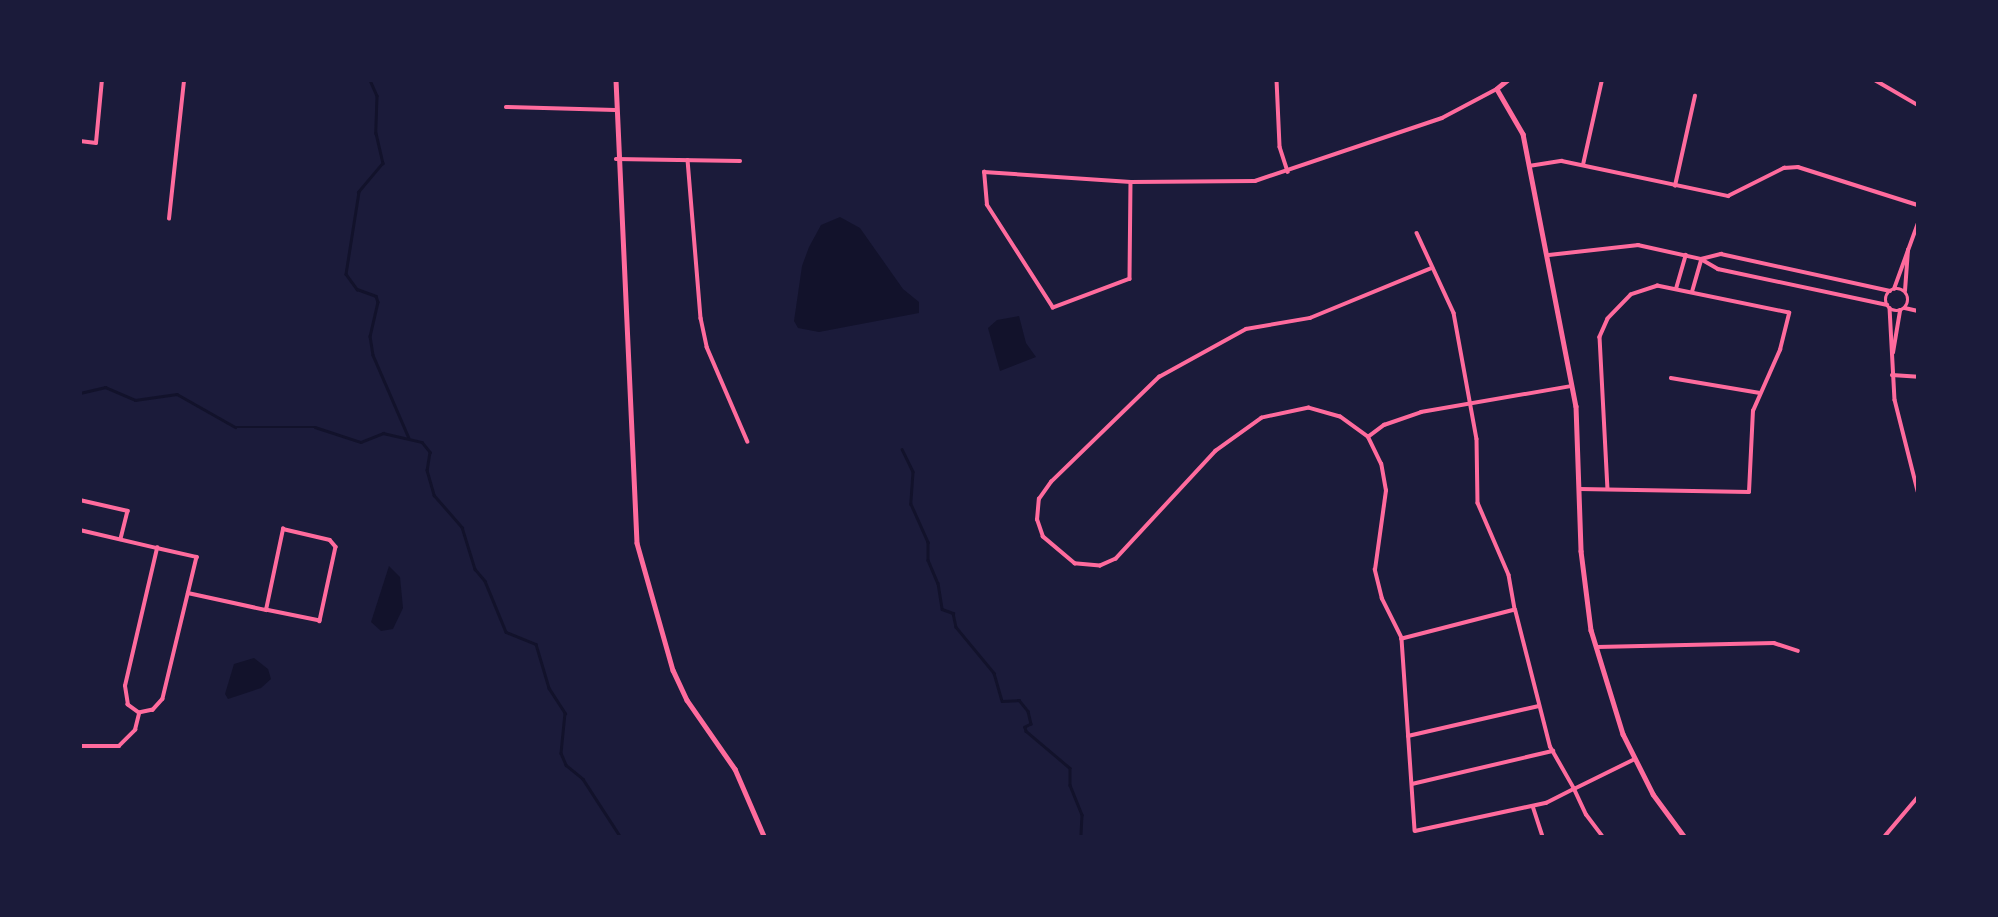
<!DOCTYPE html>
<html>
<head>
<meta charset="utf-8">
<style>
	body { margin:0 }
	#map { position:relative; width:1998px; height:917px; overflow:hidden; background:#1b1b3a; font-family:Commissioner,sans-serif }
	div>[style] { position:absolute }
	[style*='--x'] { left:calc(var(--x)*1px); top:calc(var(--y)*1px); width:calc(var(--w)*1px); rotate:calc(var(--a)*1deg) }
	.water>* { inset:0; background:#12122b }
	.stream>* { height:2.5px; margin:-1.25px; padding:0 1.25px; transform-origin:1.25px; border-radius:1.25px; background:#12122b }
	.minor>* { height:3.5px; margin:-1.75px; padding:0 1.75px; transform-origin:1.75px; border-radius:1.75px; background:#ff6b9d }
	.minor>.ring { margin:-1.75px; padding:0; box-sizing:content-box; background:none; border:3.5px solid #ff6b9d; border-radius:50% }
	.tertiary>* { height:4.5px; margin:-2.25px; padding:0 2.25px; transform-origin:2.25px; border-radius:2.25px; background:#ff6b9d }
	span { translate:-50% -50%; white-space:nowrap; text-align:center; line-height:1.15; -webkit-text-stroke:5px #1b1b3a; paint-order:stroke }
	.frame { position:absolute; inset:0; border:82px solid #1b1b3a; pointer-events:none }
</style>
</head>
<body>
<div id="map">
	<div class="water">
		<div style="clip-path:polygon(840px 217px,860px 228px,903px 289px,919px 302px,919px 313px,819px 332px,798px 328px,794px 321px,802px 266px,809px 247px,821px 225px)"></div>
		<div style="clip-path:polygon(1019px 316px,1026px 343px,1036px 357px,1000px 371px,988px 328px,997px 320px)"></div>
		<div style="clip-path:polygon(389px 566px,400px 577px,403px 608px,393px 629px,381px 631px,371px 622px)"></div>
		<div style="clip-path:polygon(254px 658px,268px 669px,271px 679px,261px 688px,228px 699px,225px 694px,234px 664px)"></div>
	</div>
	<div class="stream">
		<div style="--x:370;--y:80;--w:17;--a:66"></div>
		<div style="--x:377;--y:96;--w:37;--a:92"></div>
		<div style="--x:376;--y:133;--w:31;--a:77"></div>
		<div style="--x:383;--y:163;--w:38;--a:130"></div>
		<div style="--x:359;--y:192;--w:83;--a:99"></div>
		<div style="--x:346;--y:274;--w:19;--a:54"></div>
		<div style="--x:357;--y:289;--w:20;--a:20"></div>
		<div style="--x:376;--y:296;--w:6;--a:72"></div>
		<div style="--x:378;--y:302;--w:35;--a:103"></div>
		<div style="--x:370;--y:336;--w:19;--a:81"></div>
		<div style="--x:373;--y:355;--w:90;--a:66.6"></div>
		<div style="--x:80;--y:393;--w:26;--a:-13"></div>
		<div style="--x:105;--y:387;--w:33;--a:23"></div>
		<div style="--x:135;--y:400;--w:42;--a:-8.1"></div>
		<div style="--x:177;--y:394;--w:67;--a:29.6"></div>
		<div style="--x:235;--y:427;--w:80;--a:0"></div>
		<div style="--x:315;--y:427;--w:48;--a:18.1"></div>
		<div style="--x:361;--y:442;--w:24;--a:-22"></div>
		<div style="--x:383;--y:433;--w:40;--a:13"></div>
		<div style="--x:422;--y:442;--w:13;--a:51"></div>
		<div style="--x:430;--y:452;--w:18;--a:99"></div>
		<div style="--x:427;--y:470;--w:26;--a:74"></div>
		<div style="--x:434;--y:495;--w:43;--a:48.8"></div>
		<div style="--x:462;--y:527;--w:44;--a:72.8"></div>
		<div style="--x:475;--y:569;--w:16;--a:50"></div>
		<div style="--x:485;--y:581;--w:55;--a:67.6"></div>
		<div style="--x:506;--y:632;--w:32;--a:22"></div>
		<div style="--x:536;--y:644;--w:46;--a:73.5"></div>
		<div style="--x:549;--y:688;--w:30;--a:57"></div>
		<div style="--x:565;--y:713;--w:40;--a:95.7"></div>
		<div style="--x:561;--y:753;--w:13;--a:67"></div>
		<div style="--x:566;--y:765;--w:22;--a:39"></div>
		<div style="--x:583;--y:779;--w:68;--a:57"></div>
		<div style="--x:902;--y:449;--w:25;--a:64"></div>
		<div style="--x:913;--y:472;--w:32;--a:94"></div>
		<div style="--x:911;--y:504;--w:42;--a:65.9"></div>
		<div style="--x:928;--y:542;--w:18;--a:90"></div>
		<div style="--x:928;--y:560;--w:25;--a:67"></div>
		<div style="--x:938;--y:583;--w:26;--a:81"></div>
		<div style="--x:942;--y:609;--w:12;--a:20"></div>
		<div style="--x:953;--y:613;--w:14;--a:78"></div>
		<div style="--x:956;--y:627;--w:60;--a:50.4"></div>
		<div style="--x:994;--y:673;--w:29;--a:74"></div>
		<div style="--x:1002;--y:701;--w:17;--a:-3"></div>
		<div style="--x:1019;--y:700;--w:14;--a:51"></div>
		<div style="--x:1028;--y:711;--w:13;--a:77"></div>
		<div style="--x:1031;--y:724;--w:7;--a:153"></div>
		<div style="--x:1025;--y:727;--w:4;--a:76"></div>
		<div style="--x:1026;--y:731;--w:57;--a:40.1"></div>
		<div style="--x:1070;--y:768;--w:17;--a:90"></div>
		<div style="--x:1070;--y:785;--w:32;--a:68"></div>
		<div style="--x:1082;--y:815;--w:21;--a:93"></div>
	</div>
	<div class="minor">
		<div style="--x:1277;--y:80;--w:67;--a:87.4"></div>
		<div style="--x:1280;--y:147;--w:26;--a:72"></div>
		<div style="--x:1875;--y:80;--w:50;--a:30.2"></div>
		<div style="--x:506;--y:107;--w:109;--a:1.6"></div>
		<div style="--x:80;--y:141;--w:16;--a:7"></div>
		<div style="--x:96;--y:143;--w:63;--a:-84.6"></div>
		<div style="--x:616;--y:159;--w:124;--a:0.9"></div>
		<div style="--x:688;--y:160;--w:159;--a:85.3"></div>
		<div style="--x:701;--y:318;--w:30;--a:78"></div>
		<div style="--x:707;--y:347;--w:103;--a:66.7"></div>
		<div style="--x:1583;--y:165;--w:87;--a:-77.4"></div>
		<div style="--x:1529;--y:166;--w:33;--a:-9"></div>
		<div style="--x:1562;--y:161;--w:170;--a:11.9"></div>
		<div style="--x:1728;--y:196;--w:63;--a:-26.6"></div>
		<div style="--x:1784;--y:168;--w:14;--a:-4"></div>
		<div style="--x:1798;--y:167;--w:126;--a:17.6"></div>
		<div style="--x:1131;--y:182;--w:97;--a:90.6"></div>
		<div style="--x:1130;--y:279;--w:82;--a:159.4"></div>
		<div style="--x:1053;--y:308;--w:122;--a:-122.7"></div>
		<div style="--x:987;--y:205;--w:33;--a:-95"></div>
		<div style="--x:984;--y:172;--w:147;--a:3.9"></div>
		<div style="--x:1131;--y:182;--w:124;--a:-0.5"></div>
		<div style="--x:1255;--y:181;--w:197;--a:-18.6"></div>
		<div style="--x:1442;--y:118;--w:62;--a:-27.8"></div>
		<div style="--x:1675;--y:186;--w:92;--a:-77.5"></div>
		<div style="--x:169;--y:219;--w:140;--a:-83.8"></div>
		<div style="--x:1417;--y:233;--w:88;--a:65.2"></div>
		<div style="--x:1454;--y:313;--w:128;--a:79.7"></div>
		<div style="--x:1477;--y:439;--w:64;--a:89.1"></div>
		<div style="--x:1478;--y:503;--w:78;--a:66.7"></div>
		<div style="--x:1509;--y:575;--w:36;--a:80"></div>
		<div style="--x:1549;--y:255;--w:90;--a:-6.4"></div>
		<div style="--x:1638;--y:245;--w:65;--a:12.5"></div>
		<div style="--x:1701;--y:259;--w:20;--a:30"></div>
		<div style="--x:1718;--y:269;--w:173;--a:12"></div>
		<div style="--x:1701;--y:259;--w:21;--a:-14"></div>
		<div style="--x:1721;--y:254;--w:173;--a:12.3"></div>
		<div class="ring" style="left:1886px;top:289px;width:18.5px;height:18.5px"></div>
		<div style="--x:1676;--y:289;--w:35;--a:-74"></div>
		<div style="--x:1894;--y:289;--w:70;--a:-70"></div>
		<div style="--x:1905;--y:291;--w:41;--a:-85.8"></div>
		<div style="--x:1692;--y:292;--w:33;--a:-74"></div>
		<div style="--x:1890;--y:308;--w:92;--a:86.9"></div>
		<div style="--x:1895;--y:400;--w:94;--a:75.8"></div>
		<div style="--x:1905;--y:308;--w:13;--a:13"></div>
		<div style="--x:1893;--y:353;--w:43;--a:-80.5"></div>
		<div style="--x:1892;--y:375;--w:26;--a:4"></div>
		<div style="--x:1671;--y:378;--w:90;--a:9.6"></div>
		<div style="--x:1368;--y:437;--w:20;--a:-37"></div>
		<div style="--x:1384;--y:425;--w:39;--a:-19"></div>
		<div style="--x:1421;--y:412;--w:153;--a:-9.8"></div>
		<div style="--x:1580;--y:489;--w:169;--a:1"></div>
		<div style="--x:1749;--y:492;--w:81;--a:-87.2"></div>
		<div style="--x:1753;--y:411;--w:67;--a:-66.1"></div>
		<div style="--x:1780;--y:350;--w:38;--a:-76"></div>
		<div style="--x:1789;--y:313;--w:134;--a:-168.4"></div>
		<div style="--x:1658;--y:286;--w:28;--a:162"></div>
		<div style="--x:1631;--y:295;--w:33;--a:134"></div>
		<div style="--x:1608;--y:319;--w:20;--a:114"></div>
		<div style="--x:1600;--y:337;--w:152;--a:87"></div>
		<div style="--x:80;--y:500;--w:49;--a:12.9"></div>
		<div style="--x:128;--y:511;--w:29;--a:104"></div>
		<div style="--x:80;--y:530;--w:79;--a:13.2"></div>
		<div style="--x:157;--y:548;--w:41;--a:12.7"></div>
		<div style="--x:197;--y:557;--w:146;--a:103.5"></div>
		<div style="--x:163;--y:699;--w:15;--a:132"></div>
		<div style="--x:153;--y:710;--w:14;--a:168"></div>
		<div style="--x:139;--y:713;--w:14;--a:-144"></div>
		<div style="--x:128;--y:705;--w:19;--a:-99"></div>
		<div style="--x:125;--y:686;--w:142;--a:-76.9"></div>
		<div style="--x:188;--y:593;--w:80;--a:12.3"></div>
		<div style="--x:266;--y:610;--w:83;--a:-78.1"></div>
		<div style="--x:283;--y:529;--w:48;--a:13.2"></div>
		<div style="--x:330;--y:540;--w:9;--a:49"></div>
		<div style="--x:336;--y:547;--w:76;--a:102.2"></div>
		<div style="--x:320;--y:621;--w:55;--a:-168.5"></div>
		<div style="--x:1402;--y:639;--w:45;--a:-116.6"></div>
		<div style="--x:1382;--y:599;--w:30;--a:-104"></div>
		<div style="--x:1375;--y:570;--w:80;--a:-82.1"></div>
		<div style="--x:1386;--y:491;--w:27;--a:-100"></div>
		<div style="--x:1381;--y:464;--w:30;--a:-116"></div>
		<div style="--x:1368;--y:437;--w:34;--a:-144"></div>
		<div style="--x:1340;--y:417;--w:32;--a:-164"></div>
		<div style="--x:1309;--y:408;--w:48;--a:168"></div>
		<div style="--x:1262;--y:418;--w:57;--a:144.3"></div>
		<div style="--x:1216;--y:451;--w:147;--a:132.8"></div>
		<div style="--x:1116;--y:559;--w:17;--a:156"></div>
		<div style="--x:1100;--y:566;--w:25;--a:-175"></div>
		<div style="--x:1075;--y:564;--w:42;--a:-139.8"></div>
		<div style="--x:1043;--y:537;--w:18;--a:-109"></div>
		<div style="--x:1037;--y:520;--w:21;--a:-85"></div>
		<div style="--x:1039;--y:499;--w:21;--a:-55"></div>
		<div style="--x:1051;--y:482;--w:151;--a:-44.2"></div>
		<div style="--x:1159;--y:377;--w:99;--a:-28.9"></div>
		<div style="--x:1246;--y:329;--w:65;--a:-9.8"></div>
		<div style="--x:1310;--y:318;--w:132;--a:-22.3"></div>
		<div style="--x:1597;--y:647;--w:177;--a:-1.3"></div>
		<div style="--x:1774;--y:643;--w:25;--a:18"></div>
		<div style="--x:1408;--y:736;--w:134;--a:-12.9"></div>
		<div style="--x:80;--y:746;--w:39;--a:0"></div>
		<div style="--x:119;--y:746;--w:23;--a:-45"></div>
		<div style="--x:135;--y:730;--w:16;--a:-76"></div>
		<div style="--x:1412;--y:784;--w:145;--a:-13.2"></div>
		<div style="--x:1533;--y:806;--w:32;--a:72"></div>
		<div style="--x:1602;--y:836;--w:26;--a:-127"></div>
		<div style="--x:1586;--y:815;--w:29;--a:-115"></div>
		<div style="--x:1574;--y:789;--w:48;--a:-119.7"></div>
		<div style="--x:1550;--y:747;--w:141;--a:-104.3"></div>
		<div style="--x:1515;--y:610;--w:117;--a:165.6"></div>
		<div style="--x:1402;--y:639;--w:192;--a:86.1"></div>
		<div style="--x:1415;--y:831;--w:134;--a:-12.1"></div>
		<div style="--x:1546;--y:803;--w:31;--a:-27"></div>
		<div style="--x:1574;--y:789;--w:68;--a:-26.2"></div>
		<div style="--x:1885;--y:836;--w:51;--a:-49.8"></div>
	</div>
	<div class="tertiary">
		<div style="--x:616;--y:80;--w:463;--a:87.4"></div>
		<div style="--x:637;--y:543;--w:132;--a:74.2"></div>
		<div style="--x:673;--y:670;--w:33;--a:65"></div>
		<div style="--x:687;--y:700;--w:84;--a:55.2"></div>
		<div style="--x:735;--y:769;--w:73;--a:66.6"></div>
		<div style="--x:1508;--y:80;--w:14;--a:141"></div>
		<div style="--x:1497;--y:89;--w:52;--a:60"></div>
		<div style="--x:1523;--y:134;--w:277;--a:79"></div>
		<div style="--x:1576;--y:406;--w:145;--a:88"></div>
		<div style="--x:1581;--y:551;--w:80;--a:82.8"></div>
		<div style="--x:1591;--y:630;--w:109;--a:72.9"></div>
		<div style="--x:1623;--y:734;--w:67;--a:63.4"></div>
		<div style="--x:1653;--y:794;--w:52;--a:53.6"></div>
	</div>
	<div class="frame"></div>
</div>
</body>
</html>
